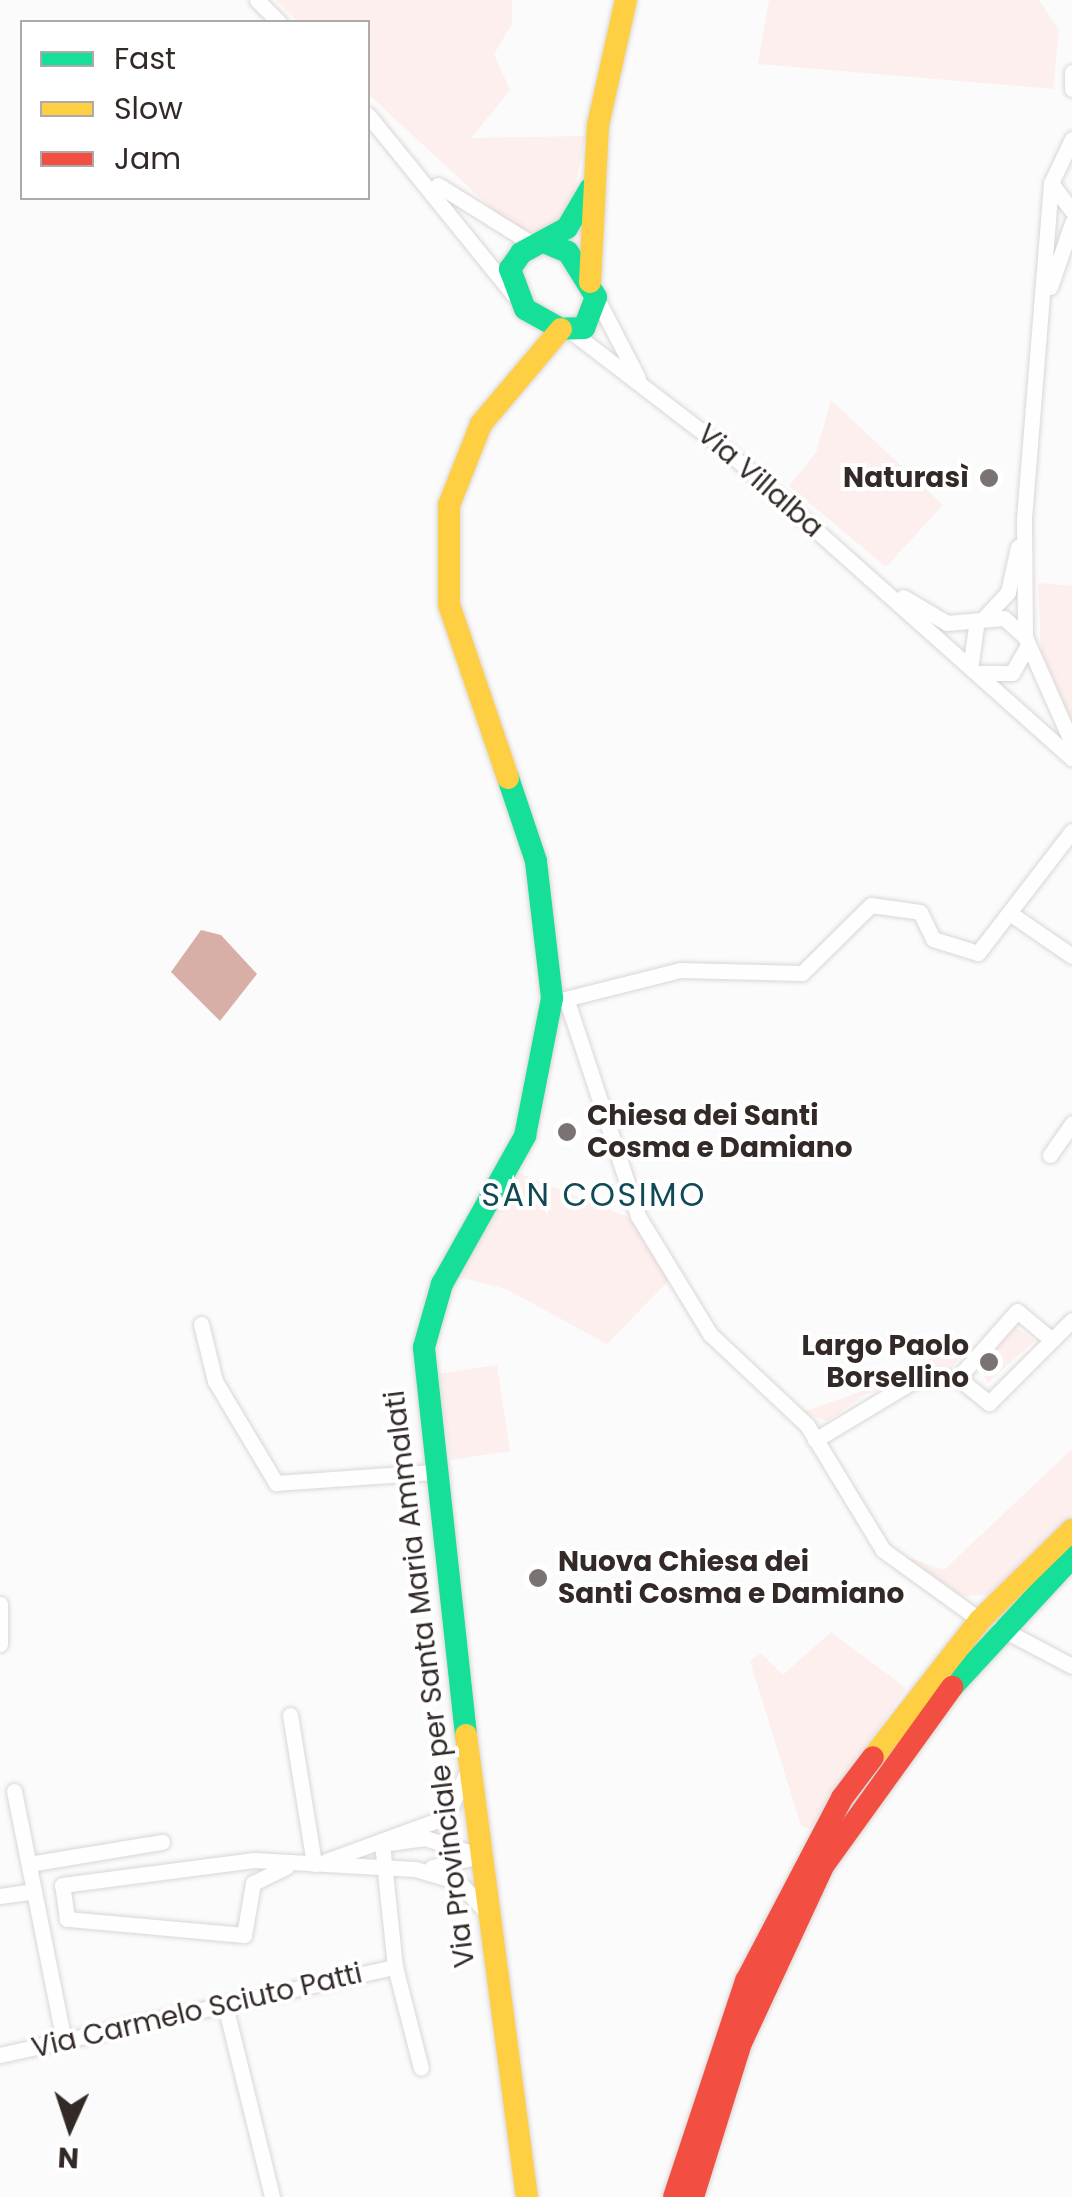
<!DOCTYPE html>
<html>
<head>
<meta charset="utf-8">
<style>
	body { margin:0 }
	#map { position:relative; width:1072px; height:2197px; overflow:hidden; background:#fbfbfb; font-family:Poppins,sans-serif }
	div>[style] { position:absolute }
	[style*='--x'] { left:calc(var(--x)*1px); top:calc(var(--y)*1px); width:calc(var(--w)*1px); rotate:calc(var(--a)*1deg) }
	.green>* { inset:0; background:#fcefed }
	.water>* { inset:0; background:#d8afa7 }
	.roads { filter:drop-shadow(0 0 2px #dbd6d5) drop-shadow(0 0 2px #dbd6d5) }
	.street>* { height:15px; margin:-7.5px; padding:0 7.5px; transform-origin:7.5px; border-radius:7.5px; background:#fefefe }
	.fast>* { height:22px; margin:-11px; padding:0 11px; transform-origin:11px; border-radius:11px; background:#16e098 }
	.slow>* { height:22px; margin:-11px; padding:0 11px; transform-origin:11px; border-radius:11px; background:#ffcf43 }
	.jam>* { height:22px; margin:-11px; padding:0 11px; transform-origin:11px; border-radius:11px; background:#f24e42 }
	.dots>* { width:28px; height:28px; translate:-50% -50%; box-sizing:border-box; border:5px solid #fff; border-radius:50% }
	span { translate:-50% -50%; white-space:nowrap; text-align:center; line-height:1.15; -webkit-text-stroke:8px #fff; paint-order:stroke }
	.poi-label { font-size:28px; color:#332a28; font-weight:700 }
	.right { translate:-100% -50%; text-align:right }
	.left { translate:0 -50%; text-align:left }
	.street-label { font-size:28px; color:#332a28 }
	.quarter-label { font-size:32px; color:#104a56; letter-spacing:2.5px }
	.legend { position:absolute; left:20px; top:20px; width:350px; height:180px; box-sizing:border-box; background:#fff; border:2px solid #adaaa9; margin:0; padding:12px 18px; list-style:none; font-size:30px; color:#332a28 }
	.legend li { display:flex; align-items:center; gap:20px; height:50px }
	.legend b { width:50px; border:2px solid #adaaa9 }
	.north { position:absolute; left:20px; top:2077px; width:100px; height:100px; -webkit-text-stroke:8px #fff; paint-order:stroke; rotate:183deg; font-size:28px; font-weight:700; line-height:40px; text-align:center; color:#332a28 }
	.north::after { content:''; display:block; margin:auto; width:35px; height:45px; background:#332a28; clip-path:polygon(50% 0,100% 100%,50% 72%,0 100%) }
</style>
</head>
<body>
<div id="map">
	<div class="green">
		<div style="clip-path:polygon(276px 0,512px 0,512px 24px,494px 54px,510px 90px,471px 138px,586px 136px,569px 216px,538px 235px,514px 229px,368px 94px,368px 22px,298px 22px)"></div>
		<div style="clip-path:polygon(769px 0,1039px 0,1059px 30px,1053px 89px,758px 64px)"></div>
		<div style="clip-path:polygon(831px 400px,943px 505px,886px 567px,789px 486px,816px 453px)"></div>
		<div style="clip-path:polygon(1038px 583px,1072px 586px,1072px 722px,1041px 651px)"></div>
		<div style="clip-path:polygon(518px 1173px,633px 1219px,673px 1276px,607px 1344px,506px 1289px,458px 1277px)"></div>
		<div style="clip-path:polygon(1013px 1326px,1035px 1340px,988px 1383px,979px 1364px)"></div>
		<div style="clip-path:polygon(950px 1344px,966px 1352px,949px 1371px,866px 1394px,827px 1421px,803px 1412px,908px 1375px)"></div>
		<div style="clip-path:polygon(497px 1365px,510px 1451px,451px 1460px,438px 1374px)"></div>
		<div style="clip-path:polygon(1072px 1449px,1072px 1516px,989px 1595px,962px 1596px,899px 1554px,944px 1570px)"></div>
		<div style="clip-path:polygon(831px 1632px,906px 1688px,810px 1829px,801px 1826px,750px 1661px,761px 1653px,783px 1675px)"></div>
	</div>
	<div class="water">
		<div style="clip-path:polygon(201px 930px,221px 935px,257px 974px,220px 1021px,171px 972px)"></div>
	</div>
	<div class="roads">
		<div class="street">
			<div style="--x:257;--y:0;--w:31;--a:45"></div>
			<div style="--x:1072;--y:72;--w:17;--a:90"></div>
			<div style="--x:368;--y:115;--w:230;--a:51"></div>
			<div style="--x:1072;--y:139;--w:49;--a:115.5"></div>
			<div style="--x:1051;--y:183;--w:35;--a:53"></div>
			<div style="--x:1051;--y:183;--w:336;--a:94.6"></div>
			<div style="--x:1024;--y:518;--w:119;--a:89.5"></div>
			<div style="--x:1025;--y:637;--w:116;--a:66.1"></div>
			<div style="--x:438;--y:185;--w:113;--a:32"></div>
			<div style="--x:1050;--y:287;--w:68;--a:-71"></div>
			<div style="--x:596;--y:297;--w:91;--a:62.6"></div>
			<div style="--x:572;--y:332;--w:195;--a:37.5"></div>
			<div style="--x:727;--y:451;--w:462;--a:41.7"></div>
			<div style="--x:903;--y:597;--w:51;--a:30.6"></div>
			<div style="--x:947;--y:623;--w:57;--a:-5"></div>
			<div style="--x:1004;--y:618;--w:28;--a:42"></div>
			<div style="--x:984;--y:618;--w:35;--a:-47"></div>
			<div style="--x:1008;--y:592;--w:46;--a:-77.5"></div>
			<div style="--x:971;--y:662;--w:37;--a:-82"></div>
			<div style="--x:982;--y:673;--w:30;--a:0"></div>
			<div style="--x:1012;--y:673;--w:28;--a:-60"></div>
			<div style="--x:1014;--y:916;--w:70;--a:34.6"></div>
			<div style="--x:561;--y:1000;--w:123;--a:-14.1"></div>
			<div style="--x:680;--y:970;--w:122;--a:1.4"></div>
			<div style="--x:802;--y:973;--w:97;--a:-44.6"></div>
			<div style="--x:871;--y:905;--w:49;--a:8.1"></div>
			<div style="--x:920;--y:912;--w:30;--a:64"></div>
			<div style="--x:933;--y:939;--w:47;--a:17.3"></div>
			<div style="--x:978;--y:953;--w:154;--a:-52.4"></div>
			<div style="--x:567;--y:1001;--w:226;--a:71.7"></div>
			<div style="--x:638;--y:1216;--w:138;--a:58.6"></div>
			<div style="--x:710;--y:1334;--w:133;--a:43.2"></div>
			<div style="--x:807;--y:1425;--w:146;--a:58.7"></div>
			<div style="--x:883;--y:1550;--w:120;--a:35.8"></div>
			<div style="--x:1050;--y:1155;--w:39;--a:-55"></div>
			<div style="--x:201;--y:1324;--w:59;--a:76.2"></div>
			<div style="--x:215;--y:1381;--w:119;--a:59.1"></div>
			<div style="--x:276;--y:1483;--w:156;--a:-4"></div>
			<div style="--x:1052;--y:1340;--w:28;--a:-45"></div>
			<div style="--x:815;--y:1440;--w:117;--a:-31"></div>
			<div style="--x:915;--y:1380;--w:43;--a:-2.7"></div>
			<div style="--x:958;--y:1378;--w:40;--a:39"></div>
			<div style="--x:989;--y:1403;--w:89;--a:-45"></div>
			<div style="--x:1052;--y:1340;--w:45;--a:-140.4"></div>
			<div style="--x:1017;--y:1311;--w:89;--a:131.4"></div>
			<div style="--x:0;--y:1604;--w:40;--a:90"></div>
			<div style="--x:1000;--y:1628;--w:81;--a:27.8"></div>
			<div style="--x:290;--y:1715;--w:151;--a:80.8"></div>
			<div style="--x:14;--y:1791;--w:255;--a:78.7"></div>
			<div style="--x:326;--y:1861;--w:128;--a:-20.1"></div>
			<div style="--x:446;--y:1817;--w:47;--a:-65.1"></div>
			<div style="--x:29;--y:1864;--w:135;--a:-9.4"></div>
			<div style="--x:286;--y:1867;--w:37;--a:154"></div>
			<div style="--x:253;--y:1883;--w:53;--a:99.8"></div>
			<div style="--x:244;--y:1935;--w:178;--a:-174.8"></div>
			<div style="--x:67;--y:1919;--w:34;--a:-98"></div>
			<div style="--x:62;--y:1885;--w:194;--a:-7.4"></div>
			<div style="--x:254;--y:1860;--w:161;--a:3.2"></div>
			<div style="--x:415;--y:1869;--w:46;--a:16.5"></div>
			<div style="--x:459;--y:1882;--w:42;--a:47.9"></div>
			<div style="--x:432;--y:1867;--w:50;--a:-12.7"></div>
			<div style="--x:0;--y:1896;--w:34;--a:-8"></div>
			<div style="--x:395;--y:1967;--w:104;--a:75.6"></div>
			<div style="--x:225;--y:2005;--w:198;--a:76.2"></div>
			<div style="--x:0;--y:2055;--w:405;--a:-12.6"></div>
			<div style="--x:395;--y:1967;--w:124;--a:-96"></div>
			<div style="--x:382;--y:1844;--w:43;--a:-7.9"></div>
			<div style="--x:425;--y:1838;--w:59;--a:17.8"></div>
		</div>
		<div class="fast">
			<div style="--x:544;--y:242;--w:26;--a:23"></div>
			<div style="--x:568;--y:252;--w:53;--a:58.1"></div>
			<div style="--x:596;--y:297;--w:33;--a:111"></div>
			<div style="--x:584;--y:328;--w:23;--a:178"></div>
			<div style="--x:561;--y:329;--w:41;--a:-150.9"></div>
			<div style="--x:525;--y:309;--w:43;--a:-110.6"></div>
			<div style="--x:510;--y:269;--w:19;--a:-55"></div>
			<div style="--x:521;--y:253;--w:52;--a:-28.5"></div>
			<div style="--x:567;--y:228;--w:45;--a:-59.5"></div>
			<div style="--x:952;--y:1687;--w:177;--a:-47.3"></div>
			<div style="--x:466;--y:1735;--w:390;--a:-96.2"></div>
			<div style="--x:424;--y:1347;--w:66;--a:-74.1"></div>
			<div style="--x:442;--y:1284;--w:170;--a:-60.7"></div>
			<div style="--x:525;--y:1136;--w:141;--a:-78.9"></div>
			<div style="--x:552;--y:998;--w:138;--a:-96.7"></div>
			<div style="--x:536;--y:861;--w:88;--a:-108.6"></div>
		</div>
		<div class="slow">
			<div style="--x:590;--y:282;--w:157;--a:-87.1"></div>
			<div style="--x:598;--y:125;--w:128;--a:-77.4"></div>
			<div style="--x:508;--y:778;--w:183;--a:-108.8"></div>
			<div style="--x:449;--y:605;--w:100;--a:-90"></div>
			<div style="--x:449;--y:505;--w:87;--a:-68.4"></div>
			<div style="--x:481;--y:424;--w:124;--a:-49.9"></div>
			<div style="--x:466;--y:1735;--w:466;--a:82.5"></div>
			<div style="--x:873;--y:1757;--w:174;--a:-52"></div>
			<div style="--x:980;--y:1620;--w:129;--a:-44.4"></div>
		</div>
		<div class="jam">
			<div style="--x:674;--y:2197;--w:228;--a:-71.6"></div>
			<div style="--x:746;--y:1981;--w:207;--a:-62.3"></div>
			<div style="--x:842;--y:1798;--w:51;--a:-52.9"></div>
			<div style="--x:693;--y:2197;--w:161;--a:-72.7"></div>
			<div style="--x:741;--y:2043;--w:195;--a:-65.1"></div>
			<div style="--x:823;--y:1866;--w:221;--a:-54.2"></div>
		</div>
	</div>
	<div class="dots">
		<div style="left:989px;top:478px;background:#797372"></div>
		<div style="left:567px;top:1132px;background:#797372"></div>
		<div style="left:989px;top:1362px;background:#797372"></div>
		<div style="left:538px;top:1578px;background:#797372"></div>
	</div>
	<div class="poi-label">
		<span class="right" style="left:969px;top:478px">Naturasì</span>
		<span class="left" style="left:587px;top:1132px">Chiesa dei Santi<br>Cosma e Damiano</span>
		<span class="right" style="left:969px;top:1362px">Largo Paolo<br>Borsellino</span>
		<span class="left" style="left:558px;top:1578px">Nuova Chiesa dei<br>Santi Cosma e Damiano</span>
	</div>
	<div class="street-label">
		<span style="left:760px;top:481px;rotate:41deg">Via Villalba</span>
		<span style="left:430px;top:1679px;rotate:-97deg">Via Provinciale per Santa Maria Ammalati</span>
		<span style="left:197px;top:2011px;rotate:-13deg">Via Carmelo Sciuto Patti</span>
	</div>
	<div class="quarter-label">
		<span style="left:594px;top:1195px">SAN COSIMO</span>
	</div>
	<ul class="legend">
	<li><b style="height:12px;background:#16e098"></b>Fast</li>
	<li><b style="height:12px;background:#ffcf43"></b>Slow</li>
	<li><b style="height:12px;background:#f24e42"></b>Jam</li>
	</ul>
	<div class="north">N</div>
</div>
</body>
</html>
